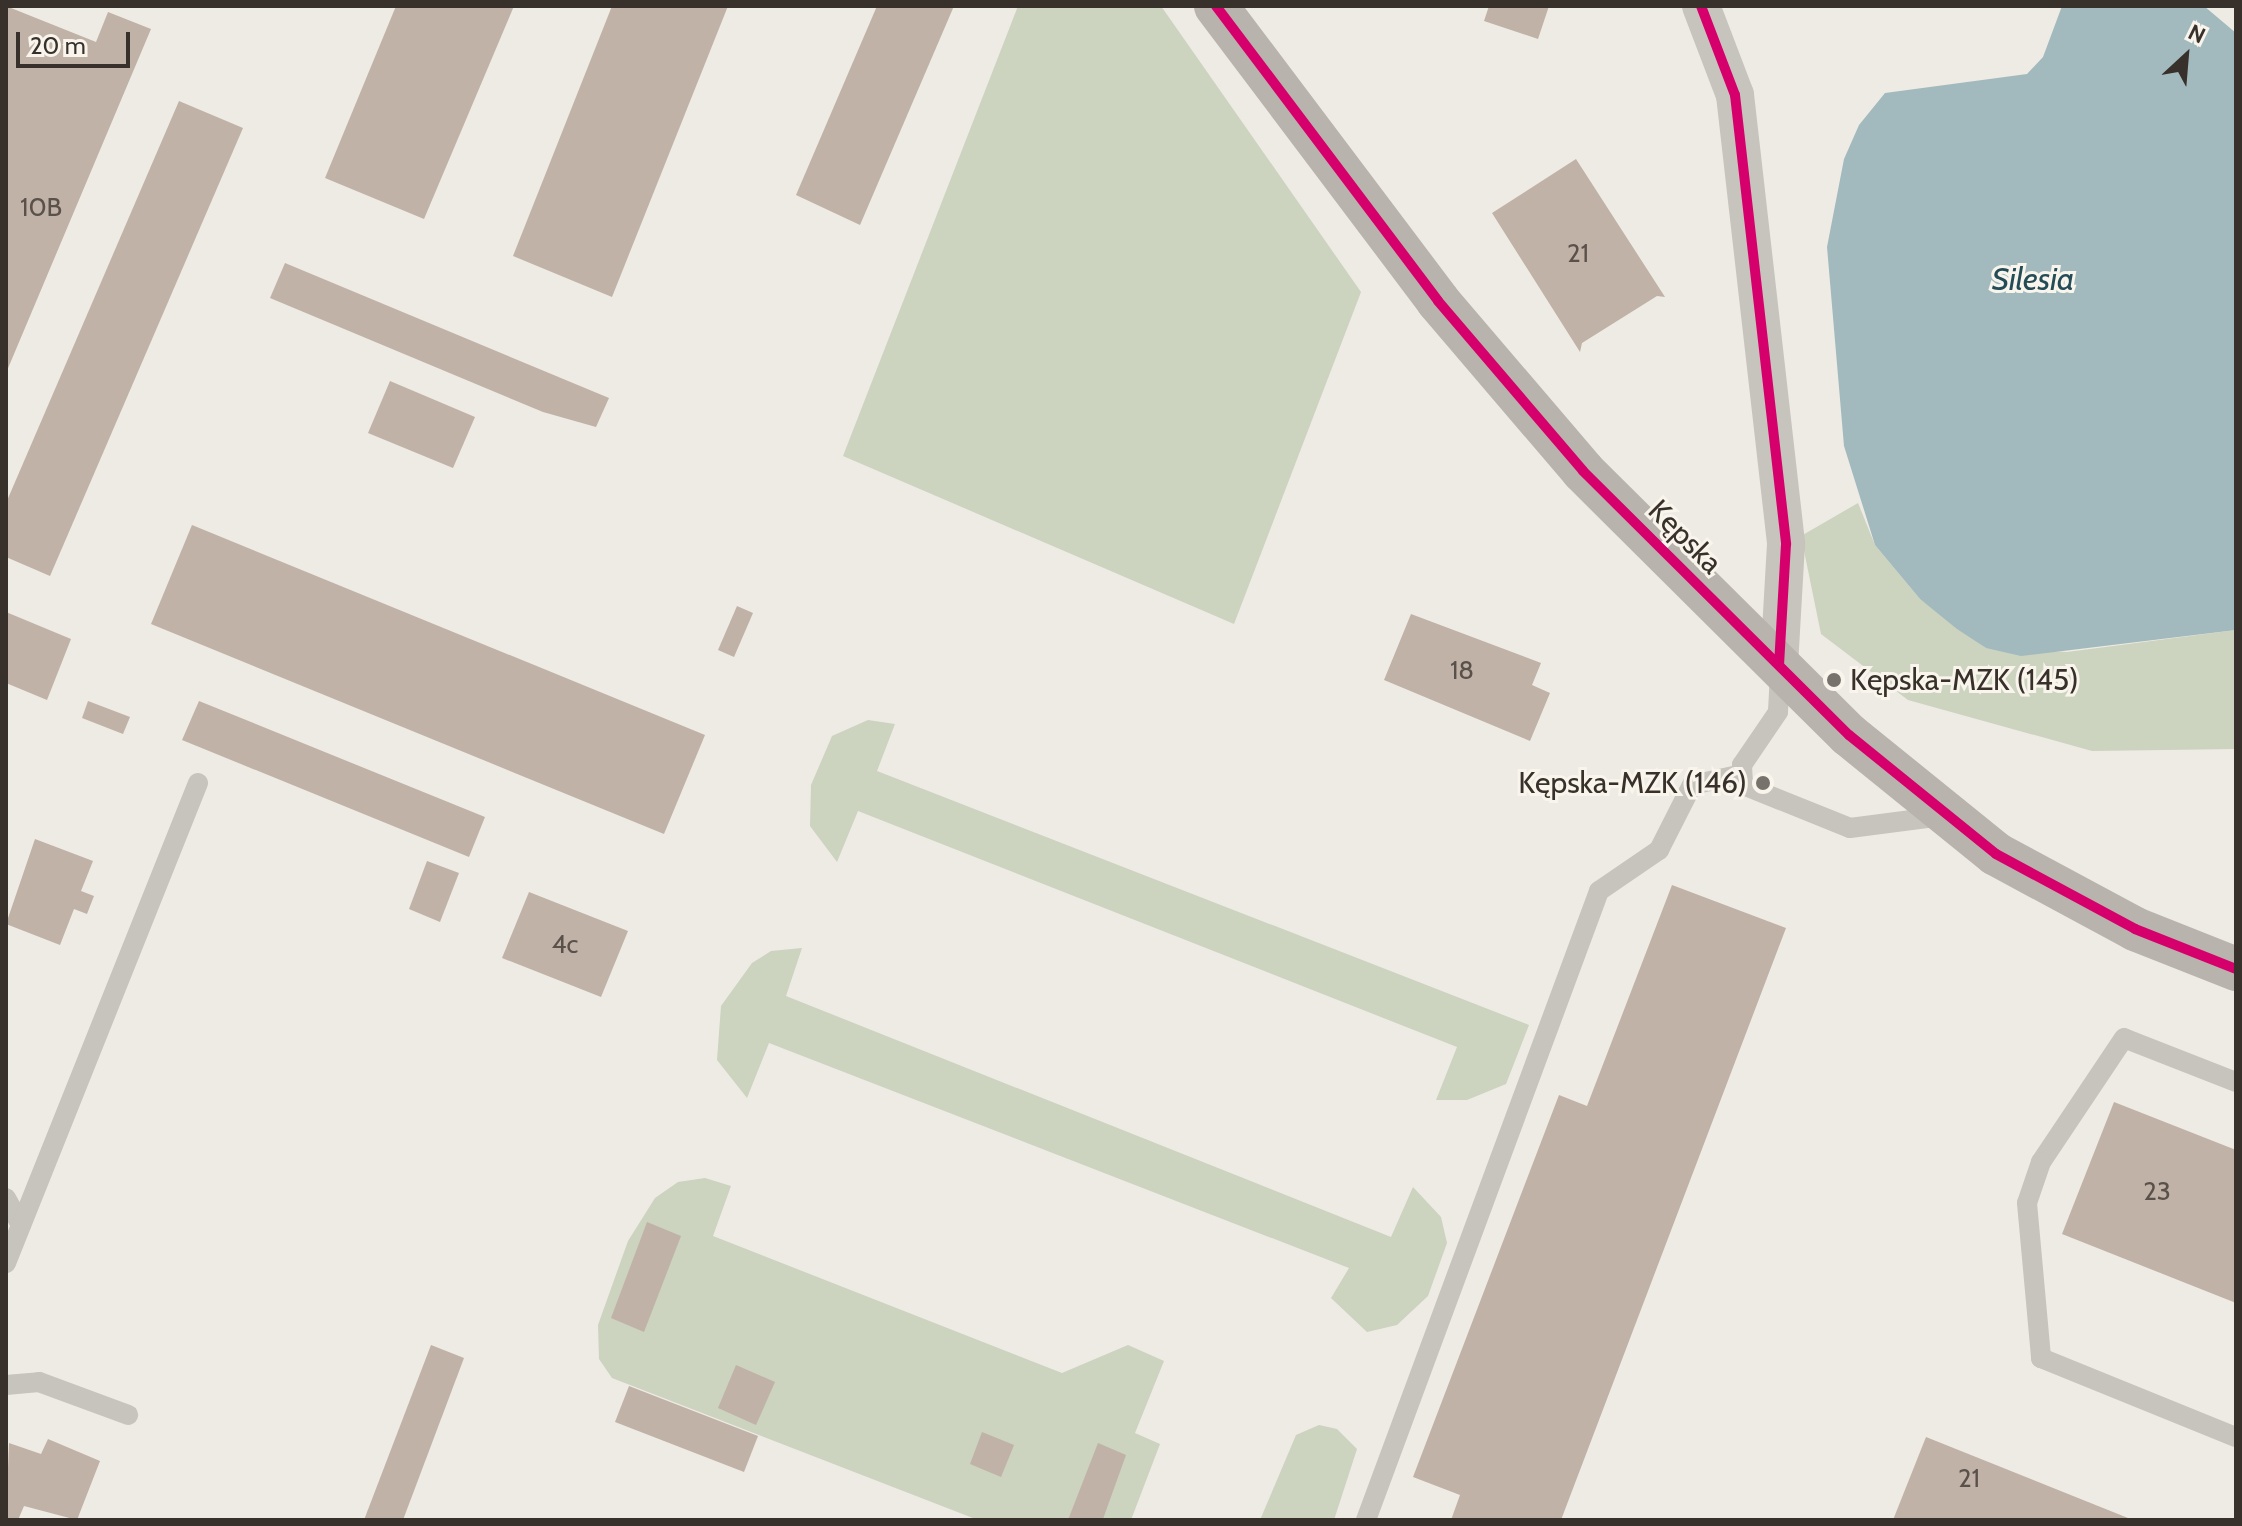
<!DOCTYPE html>
<html>
<head>
<meta charset="utf-8">
<style>
	body { margin:0 }
	#map { position:relative; width:2242px; height:1526px; overflow:hidden; background:#eeebe4; font-family:Cabin,sans-serif }
	div>[style] { position:absolute }
	[style*='--x'] { left:calc(var(--x)*1px); top:calc(var(--y)*1px); width:calc(var(--w)*1px); rotate:calc(var(--a)*1deg) }
	.green>* { inset:0; background:#ccd3bf }
	.water>* { inset:0; background:#a2babe }
	.building>* { inset:0; background:#c0b2a7 }
	.lane>* { height:20px; margin:-10px; padding:0 10px; transform-origin:10px; border-radius:10px; background:#c7c3bd }
	.street>* { height:38px; margin:-19px; padding:0 19px; transform-origin:19px; border-radius:19px; background:#c7c3bd }
	.secondary>* { height:44px; margin:-22px; padding:0 22px; transform-origin:22px; border-radius:22px; background:#b8b3ad }
	.cycleway>* { height:10px; margin:-5px; padding:0 5px; transform-origin:5px; border-radius:5px; background:#d6006c }
	.dots>* { width:22px; height:22px; translate:-50% -50%; box-sizing:border-box; border:4px solid #f9f5ed; border-radius:50% }
	span { translate:-50% -50%; white-space:nowrap; text-align:center; line-height:1.15; -webkit-text-stroke:6px #f9f5ed; paint-order:stroke }
	.number-label { font-size:26px; color:#5a514a }
	.number-label span { -webkit-text-stroke-width:0 }
	.street-label { font-size:30px; color:#38312b }
	.poi-label { font-size:30px; color:#38312b }
	.left { translate:0 -50%; text-align:left }
	.right { translate:-100% -50%; text-align:right }
	.water-label { font-size:32px; color:#234c57; font-style:italic }
	.frame { position:absolute; inset:0; border:8px solid #38312b; pointer-events:none }
	.north { position:absolute; left:2146px; top:16px; width:80px; height:80px; -webkit-text-stroke:6px #f9f5ed; paint-order:stroke; rotate:26deg; font-size:22px; font-weight:700; line-height:32px; text-align:center; color:#38312b }
	.north::after { content:''; display:block; margin:auto; width:28px; height:36px; background:#38312b; clip-path:polygon(50% 0,100% 100%,50% 72%,0 100%) }
	.scale { position:absolute; left:16px; top:32px; width:114px; height:36px; box-sizing:border-box; border:4px solid #38312b; border-top:0; padding-left:10px; font-size:24px; line-height:28px; white-space:nowrap; color:#38312b; -webkit-text-stroke:6px #f9f5ed; paint-order:stroke }
</style>
</head>
<body>
<div id="map">
	<div class="green">
		<div style="clip-path:polygon(1018px 6px,1161px 6px,1361px 292px,1234px 624px,843px 456px)"></div>
		<div style="clip-path:polygon(1858px 503px,1875px 545px,1920px 599px,1986px 648px,2067px 652px,2236px 630px,2236px 749px,2092px 751px,1908px 700px,1821px 634px,1801px 536px)"></div>
		<div style="clip-path:polygon(868px 720px,895px 724px,877px 771px,1529px 1025px,1506px 1084px,1467px 1100px,1436px 1100px,1457px 1047px,858px 811px,837px 862px,810px 826px,811px 785px,832px 736px)"></div>
		<div style="clip-path:polygon(802px 948px,786px 996px,1391px 1237px,1413px 1187px,1441px 1217px,1447px 1243px,1428px 1296px,1397px 1325px,1367px 1332px,1331px 1298px,1349px 1268px,769px 1043px,747px 1098px,717px 1060px,721px 1006px,752px 963px,771px 951px)"></div>
		<div style="clip-path:polygon(705px 1178px,731px 1186px,713px 1236px,1062px 1373px,1128px 1345px,1164px 1361px,1135px 1433px,1160px 1444px,1131px 1520px,978px 1520px,612px 1378px,599px 1359px,598px 1325px,628px 1241px,655px 1198px,678px 1182px)"></div>
		<div style="clip-path:polygon(1319px 1425px,1337px 1429px,1357px 1449px,1334px 1520px,1260px 1520px,1296px 1435px)"></div>
	</div>
	<div class="water">
		<div style="clip-path:polygon(2062px 6px,2204px 6px,2236px 33px,2236px 630px,2021px 656px,1986px 648px,1957px 629px,1920px 599px,1875px 545px,1844px 446px,1827px 247px,1844px 159px,1859px 125px,1885px 93px,2027px 74px,2043px 57px)"></div>
	</div>
	<div class="building">
		<div style="clip-path:polygon(6px 6px,96px 42px,108px 12px,151px 29px,6px 373px)"></div>
		<div style="clip-path:polygon(396px 6px,514px 6px,424px 219px,325px 178px)"></div>
		<div style="clip-path:polygon(612px 6px,728px 6px,612px 297px,513px 256px)"></div>
		<div style="clip-path:polygon(877px 6px,954px 6px,860px 225px,796px 195px)"></div>
		<div style="clip-path:polygon(1489px 6px,1549px 6px,1538px 39px,1484px 21px)"></div>
		<div style="clip-path:polygon(179px 101px,243px 128px,50px 576px,6px 557px,6px 503px)"></div>
		<div style="clip-path:polygon(1576px 159px,1665px 297px,1657px 296px,1582px 343px,1580px 352px,1492px 213px)"></div>
		<div style="clip-path:polygon(285px 263px,609px 398px,596px 427px,543px 412px,270px 298px)"></div>
		<div style="clip-path:polygon(390px 381px,475px 417px,453px 468px,368px 433px)"></div>
		<div style="clip-path:polygon(192px 525px,705px 735px,664px 834px,151px 624px)"></div>
		<div style="clip-path:polygon(737px 606px,753px 613px,734px 657px,718px 650px)"></div>
		<div style="clip-path:polygon(6px 612px,71px 639px,47px 700px,6px 683px)"></div>
		<div style="clip-path:polygon(1411px 614px,1541px 663px,1532px 685px,1550px 693px,1530px 741px,1384px 680px)"></div>
		<div style="clip-path:polygon(88px 701px,130px 717px,123px 734px,82px 718px)"></div>
		<div style="clip-path:polygon(199px 701px,485px 817px,469px 857px,182px 740px)"></div>
		<div style="clip-path:polygon(35px 839px,93px 861px,81px 891px,94px 896px,87px 914px,74px 909px,60px 945px,6px 924px)"></div>
		<div style="clip-path:polygon(427px 861px,459px 873px,440px 922px,409px 909px)"></div>
		<div style="clip-path:polygon(1672px 885px,1786px 928px,1561px 1520px,1451px 1520px,1460px 1495px,1413px 1477px,1559px 1095px,1587px 1106px)"></div>
		<div style="clip-path:polygon(529px 892px,628px 931px,601px 997px,502px 958px)"></div>
		<div style="clip-path:polygon(2114px 1102px,2236px 1150px,2236px 1303px,2062px 1234px)"></div>
		<div style="clip-path:polygon(647px 1222px,681px 1236px,644px 1332px,611px 1318px)"></div>
		<div style="clip-path:polygon(431px 1345px,464px 1358px,403px 1520px,364px 1520px)"></div>
		<div style="clip-path:polygon(736px 1365px,775px 1382px,756px 1425px,718px 1408px)"></div>
		<div style="clip-path:polygon(629px 1386px,758px 1436px,744px 1472px,615px 1422px)"></div>
		<div style="clip-path:polygon(982px 1432px,1014px 1445px,1001px 1477px,970px 1464px)"></div>
		<div style="clip-path:polygon(1926px 1437px,2133px 1520px,1893px 1520px)"></div>
		<div style="clip-path:polygon(48px 1439px,100px 1461px,77px 1520px,24px 1506px,18px 1520px,6px 1518px,9px 1443px,41px 1454px)"></div>
		<div style="clip-path:polygon(1098px 1443px,1126px 1455px,1103px 1519px,1068px 1520px)"></div>
	</div>
	<div class="lane">
		<div style="--x:1780;--y:673;--w:39;--a:93"></div>
		<div style="--x:1778;--y:712;--w:64;--a:124.2"></div>
		<div style="--x:1742;--y:765;--w:20;--a:87"></div>
		<div style="--x:1743;--y:785;--w:115;--a:21.9"></div>
		<div style="--x:1850;--y:828;--w:93;--a:-7.4"></div>
		<div style="--x:2236;--y:1082;--w:120;--a:-158.6"></div>
		<div style="--x:2124;--y:1038;--w:149;--a:123.8"></div>
		<div style="--x:2041;--y:1162;--w:43;--a:108.9"></div>
		<div style="--x:2027;--y:1203;--w:156;--a:84.8"></div>
		<div style="--x:2041;--y:1358;--w:210;--a:22.1"></div>
		<div style="--x:6;--y:1198;--w:31;--a:61"></div>
		<div style="--x:6;--y:1263;--w:517;--a:-68.2"></div>
		<div style="--x:6;--y:1385;--w:33;--a:-5"></div>
		<div style="--x:39;--y:1382;--w:95;--a:20.3"></div>
		<div style="--x:1366;--y:1520;--w:671;--a:-69.67"></div>
		<div style="--x:1599;--y:891;--w:73;--a:-34.3"></div>
		<div style="--x:1659;--y:850;--w:73;--a:-63.1"></div>
		<div style="--x:1692;--y:785;--w:47;--a:-12.3"></div>
	</div>
	<div class="street">
		<div style="--x:1701;--y:6;--w:95;--a:69.1"></div>
		<div style="--x:1735;--y:95;--w:452;--a:83.5"></div>
		<div style="--x:1786;--y:544;--w:121;--a:93.3"></div>
	</div>
	<div class="secondary">
		<div style="--x:1216;--y:6;--w:369;--a:53"></div>
		<div style="--x:1438;--y:301;--w:223;--a:49.5"></div>
		<div style="--x:1583;--y:471;--w:375;--a:44.8"></div>
		<div style="--x:1849;--y:735;--w:189;--a:39"></div>
		<div style="--x:1996;--y:854;--w:158;--a:28.3"></div>
		<div style="--x:2135;--y:929;--w:109;--a:21.6"></div>
	</div>
	<div class="cycleway">
		<div style="--x:1216;--y:6;--w:369;--a:53"></div>
		<div style="--x:1438;--y:301;--w:223;--a:49.5"></div>
		<div style="--x:1583;--y:471;--w:375;--a:44.8"></div>
		<div style="--x:1849;--y:735;--w:189;--a:39"></div>
		<div style="--x:1996;--y:854;--w:158;--a:28.3"></div>
		<div style="--x:2135;--y:929;--w:109;--a:21.6"></div>
		<div style="--x:1701;--y:6;--w:95;--a:69.1"></div>
		<div style="--x:1735;--y:95;--w:452;--a:83.5"></div>
		<div style="--x:1786;--y:544;--w:121;--a:93.3"></div>
	</div>
	<div class="dots">
		<div style="left:1834px;top:680px;background:#78726c"></div>
		<div style="left:1763px;top:783px;background:#78726c"></div>
	</div>
	<div class="number-label">
		<span style="left:41px;top:208px">10B</span>
		<span style="left:1578px;top:254px">21</span>
		<span style="left:1462px;top:671px">18</span>
		<span style="left:565px;top:945px">4c</span>
		<span style="left:2157px;top:1192px">23</span>
		<span style="left:1969px;top:1479px">21</span>
	</div>
	<div class="street-label">
		<span style="left:1685px;top:537px;rotate:45deg">Kępska</span>
	</div>
	<div class="poi-label">
		<span class="left" style="left:1850px;top:680px">Kępska-MZK (145)</span>
		<span class="right" style="left:1747px;top:783px">Kępska-MZK (146)</span>
	</div>
	<div class="water-label">
		<span style="left:2033px;top:279px">Silesia</span>
	</div>
	<div class="frame"></div>
	<div class="north">N</div>
	<div class="scale">20 m</div>
</div>
</body>
</html>
